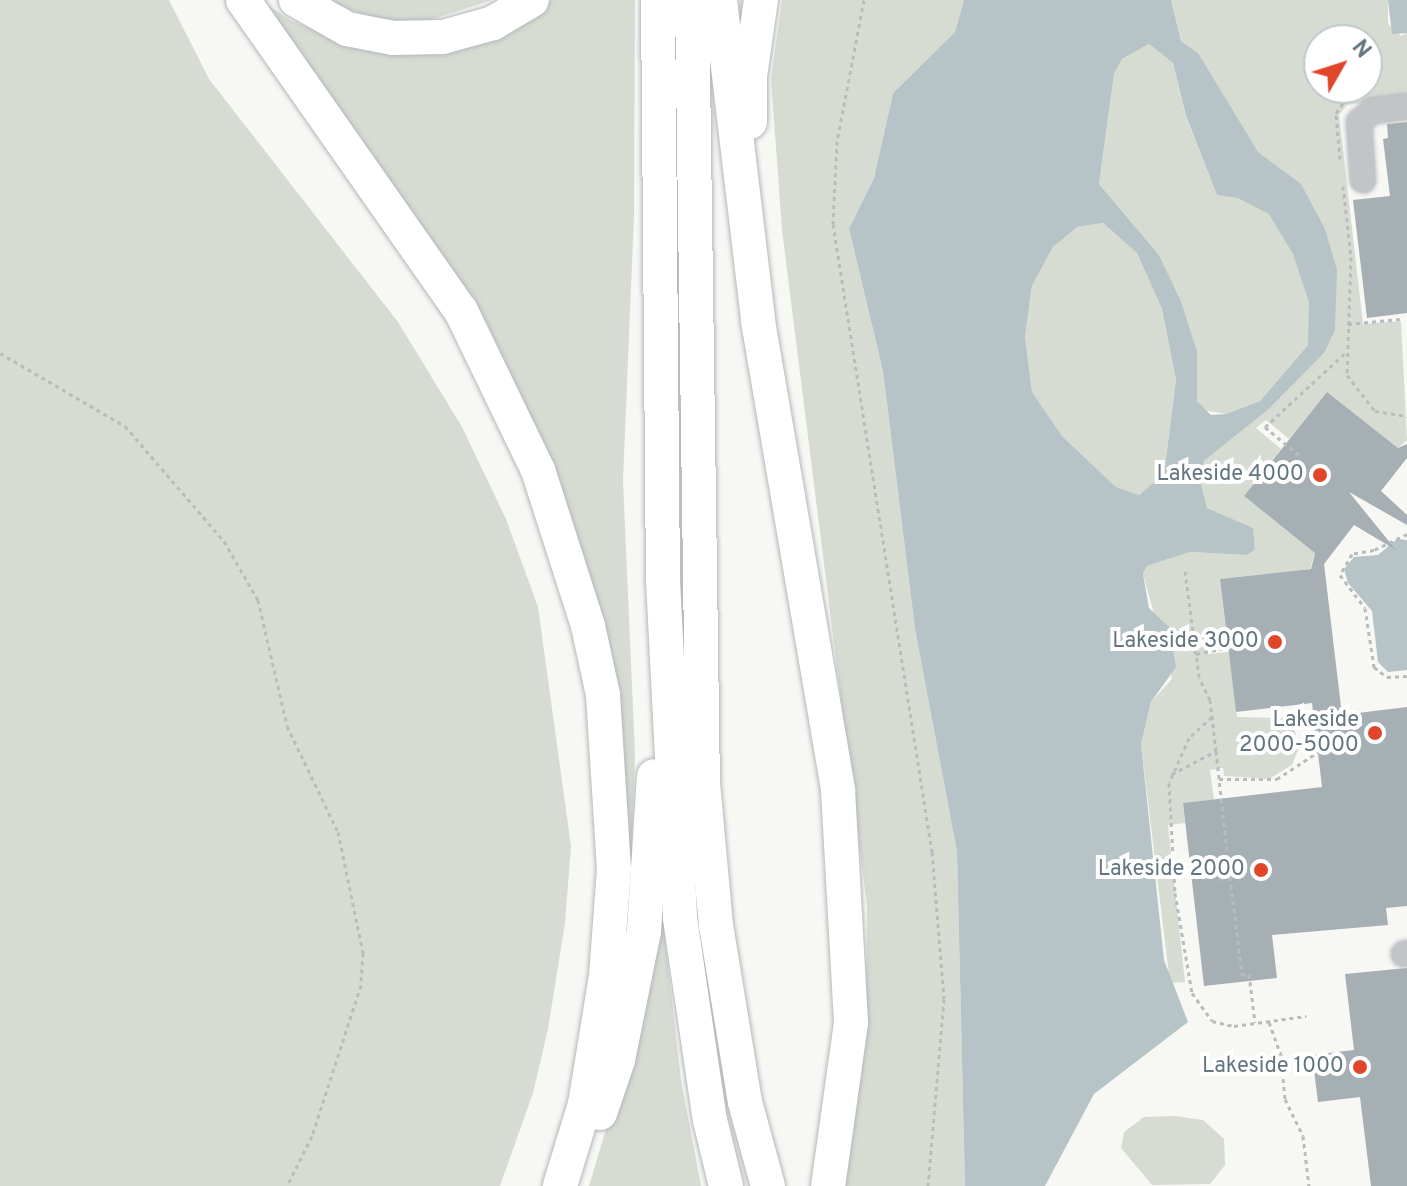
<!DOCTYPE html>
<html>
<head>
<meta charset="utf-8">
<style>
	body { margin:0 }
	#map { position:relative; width:1407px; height:1186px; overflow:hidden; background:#f7f7f4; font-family:Overpass,sans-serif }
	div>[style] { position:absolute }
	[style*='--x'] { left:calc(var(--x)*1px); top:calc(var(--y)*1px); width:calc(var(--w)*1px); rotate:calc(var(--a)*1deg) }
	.green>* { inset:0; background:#d7dcd3 }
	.water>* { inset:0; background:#b6c4c7 }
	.building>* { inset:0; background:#a5afb4 }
	.path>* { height:3px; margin-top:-1.5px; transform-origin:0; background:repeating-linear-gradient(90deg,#b9bcbf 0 4px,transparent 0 8px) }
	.roads { filter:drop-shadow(0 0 2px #b4b8bb) drop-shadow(0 0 2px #b4b8bb) }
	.minor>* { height:24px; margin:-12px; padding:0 12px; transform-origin:12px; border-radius:12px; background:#c1c5c8 }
	.highway>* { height:34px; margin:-17px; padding:0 17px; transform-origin:17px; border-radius:17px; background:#fff }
	.dots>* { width:22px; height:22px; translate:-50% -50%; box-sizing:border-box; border:4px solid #fff; border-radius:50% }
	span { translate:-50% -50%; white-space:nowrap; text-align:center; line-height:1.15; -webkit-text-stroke:8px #fff; paint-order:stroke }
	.poi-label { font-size:22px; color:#63757f }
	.right { translate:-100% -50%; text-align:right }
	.north { position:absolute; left:1303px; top:24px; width:80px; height:80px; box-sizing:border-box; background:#fff; border:2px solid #c1c8cc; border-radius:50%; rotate:51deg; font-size:22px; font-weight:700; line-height:32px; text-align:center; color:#63757f }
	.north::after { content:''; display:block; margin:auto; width:28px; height:36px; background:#e1462b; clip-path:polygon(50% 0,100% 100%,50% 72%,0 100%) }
</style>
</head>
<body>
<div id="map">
	<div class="green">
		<div style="clip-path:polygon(0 0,169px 0,209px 79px,398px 322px,462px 427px,506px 519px,538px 607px,571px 846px,565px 923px,548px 1029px,533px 1093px,500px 1186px,0 1186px)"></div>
		<div style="clip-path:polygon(260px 0,290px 20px,357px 48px,444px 55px,513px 29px,551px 0,635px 0,634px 216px,623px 480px,635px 754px,630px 895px,621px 770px,562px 494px)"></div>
		<div style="clip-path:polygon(324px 0,492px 0,430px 20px,378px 20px)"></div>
		<div style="clip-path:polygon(782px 0,964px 0,955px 32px,893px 93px,874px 178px,849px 229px,883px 371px,915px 629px,957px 852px,965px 1186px,844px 1186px,866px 1013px,867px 906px,782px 230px,771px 79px)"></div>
		<div style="clip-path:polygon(evenodd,1171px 0,1388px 0,1388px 24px,1401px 36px,1407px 33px,1407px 97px,1347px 105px,1339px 115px,1363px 324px,1401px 321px,1407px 440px,1398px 448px,1327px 392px,1289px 439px,1266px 420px,1256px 428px,1281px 449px,1244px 496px,1315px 552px,1310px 569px,1220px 579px,1227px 639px,1207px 641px,1208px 654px,1229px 652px,1237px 717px,1283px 718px,1295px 731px,1298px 750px,1292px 765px,1269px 779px,1224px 776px,1223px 768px,1210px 770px,1214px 800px,1183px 803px,1185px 823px,1168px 825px,1185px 982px,1170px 983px,1141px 744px,1151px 702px,1172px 679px,1143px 574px,1147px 566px,1190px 552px,1247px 555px,1255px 550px,1252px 528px,1207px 508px,1200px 480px,1204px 461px,1269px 409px,1324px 353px,1312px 327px,1308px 345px,1260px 401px,1226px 414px,1203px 410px,1197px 400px,1197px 351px,1181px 301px,1159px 255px,1099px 184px,1114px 74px,1122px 59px,1149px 44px,1173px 63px,1186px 117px,1217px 195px,1198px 53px,1181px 41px,1171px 0,1319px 40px,1367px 40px,1367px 88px,1319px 88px,1319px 40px)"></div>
		<div style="clip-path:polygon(1103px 223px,1137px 253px,1162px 309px,1176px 380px,1164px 474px,1139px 495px,1116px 487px,1062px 436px,1032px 392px,1025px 336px,1032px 286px,1053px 247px,1076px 227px)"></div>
		<div style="clip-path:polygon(658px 878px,681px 1080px,701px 1186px,589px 1186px,621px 1079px)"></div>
		<div style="clip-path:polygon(1175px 1116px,1203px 1120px,1224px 1139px,1225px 1165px,1210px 1184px,1152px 1185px,1121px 1148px,1124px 1132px,1144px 1117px)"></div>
	</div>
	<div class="water">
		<div style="clip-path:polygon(evenodd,964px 0,1171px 0,1181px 41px,1198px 53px,1258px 152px,1301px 184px,1325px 229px,1337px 270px,1335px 330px,1324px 353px,1269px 409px,1204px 461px,1200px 480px,1207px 508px,1253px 528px,1255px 550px,1247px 555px,1190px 552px,1147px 566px,1143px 574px,1149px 608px,1169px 627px,1176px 667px,1151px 702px,1141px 744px,1164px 960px,1188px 1022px,1094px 1094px,1045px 1186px,965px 1186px,957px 852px,915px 629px,883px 371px,849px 229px,874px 178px,893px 93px,955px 32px,964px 0,1149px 44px,1173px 63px,1186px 116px,1217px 195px,1238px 198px,1269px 214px,1293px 254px,1309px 302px,1308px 345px,1260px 401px,1226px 414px,1211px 415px,1197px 401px,1197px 351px,1181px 301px,1159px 255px,1099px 184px,1114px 74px,1122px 59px,1149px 44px,964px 0,1103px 223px,1137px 253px,1162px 309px,1176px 380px,1164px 474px,1139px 495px,1116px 487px,1062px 436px,1032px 392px,1025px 336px,1032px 286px,1053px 247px,1077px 227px,1103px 223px)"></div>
		<div style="clip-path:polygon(1388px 0,1407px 0,1407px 33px,1392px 34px)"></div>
		<div style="clip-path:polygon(1397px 539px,1407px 540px,1407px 670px,1388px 672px,1378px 662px,1372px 611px,1348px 583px,1344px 569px,1354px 557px,1378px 555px)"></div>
	</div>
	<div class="building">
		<div style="clip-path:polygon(1407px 122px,1407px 313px,1367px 318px,1353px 200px,1390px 196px,1383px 139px,1388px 138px,1387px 124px)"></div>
		<div style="clip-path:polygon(1327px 392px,1398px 448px,1407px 444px,1407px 458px,1381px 491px,1407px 515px,1407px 525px,1349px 492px,1396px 550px,1354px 525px,1324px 564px,1342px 715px,1407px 707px,1407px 906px,1386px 908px,1388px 925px,1272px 935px,1277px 978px,1204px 986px,1183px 803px,1322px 787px,1312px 703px,1236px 712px,1220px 579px,1311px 569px,1315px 553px,1244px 496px)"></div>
		<div style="clip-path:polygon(1407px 968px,1407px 1186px,1371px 1186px,1360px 1097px,1318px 1102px,1312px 1055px,1354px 1050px,1345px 974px)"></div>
	</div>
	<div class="path">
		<div style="--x:864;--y:0;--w:144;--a:100.8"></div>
		<div style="--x:837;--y:141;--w:83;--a:92.8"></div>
		<div style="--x:833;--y:224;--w:636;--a:81.04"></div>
		<div style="--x:932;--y:852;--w:147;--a:85.3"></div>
		<div style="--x:944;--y:999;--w:188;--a:94.9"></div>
		<div style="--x:1340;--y:159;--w:46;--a:-95"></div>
		<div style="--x:1336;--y:113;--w:14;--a:-54"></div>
		<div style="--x:1344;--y:102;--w:12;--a:-20"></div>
		<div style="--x:1343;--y:186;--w:71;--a:83.6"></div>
		<div style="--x:1351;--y:257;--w:118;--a:91.9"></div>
		<div style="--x:1347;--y:375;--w:46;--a:52.1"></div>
		<div style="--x:1375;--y:411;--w:32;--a:9"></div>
		<div style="--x:1348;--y:324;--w:52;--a:-5.5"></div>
		<div style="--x:0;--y:353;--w:145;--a:30.3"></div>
		<div style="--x:125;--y:426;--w:152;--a:49.3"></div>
		<div style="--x:224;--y:541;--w:68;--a:60"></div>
		<div style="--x:258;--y:600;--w:129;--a:77"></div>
		<div style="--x:287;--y:726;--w:118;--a:64.3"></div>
		<div style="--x:338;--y:832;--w:124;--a:78.3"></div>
		<div style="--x:363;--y:953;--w:32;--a:94"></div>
		<div style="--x:361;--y:985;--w:159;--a:108"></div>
		<div style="--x:312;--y:1136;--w:56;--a:116.6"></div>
		<div style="--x:1299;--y:455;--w:44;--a:-140.5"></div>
		<div style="--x:1265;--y:427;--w:108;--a:-42.7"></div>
		<div style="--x:1407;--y:534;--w:37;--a:154"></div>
		<div style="--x:1374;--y:550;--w:22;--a:170"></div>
		<div style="--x:1352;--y:554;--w:24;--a:120"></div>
		<div style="--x:1340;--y:575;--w:41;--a:52.9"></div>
		<div style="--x:1365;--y:608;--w:60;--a:81.3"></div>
		<div style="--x:1374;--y:667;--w:16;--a:38"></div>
		<div style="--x:1387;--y:677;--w:20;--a:-3"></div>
		<div style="--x:1185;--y:571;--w:84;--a:82.5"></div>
		<div style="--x:1212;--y:717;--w:31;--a:138"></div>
		<div style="--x:1189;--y:738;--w:49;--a:114"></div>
		<div style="--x:1169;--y:783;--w:110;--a:86.9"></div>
		<div style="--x:1175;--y:893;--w:101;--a:80.4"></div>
		<div style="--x:1192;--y:993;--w:34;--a:54"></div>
		<div style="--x:1212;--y:1021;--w:23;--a:13"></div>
		<div style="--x:1234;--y:1026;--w:73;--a:-7.9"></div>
		<div style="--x:1216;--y:751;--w:111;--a:83.8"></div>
		<div style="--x:1228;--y:861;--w:10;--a:174"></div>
		<div style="--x:1218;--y:862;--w:17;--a:83"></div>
		<div style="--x:1220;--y:879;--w:10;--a:-11"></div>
		<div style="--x:1230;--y:877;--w:99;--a:83"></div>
		<div style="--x:1242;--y:975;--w:7;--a:-8"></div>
		<div style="--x:1249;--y:974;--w:49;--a:83"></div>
		<div style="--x:1172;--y:774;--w:50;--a:-27.6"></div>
		<div style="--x:1216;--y:751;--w:51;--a:-96.7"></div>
		<div style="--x:1210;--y:700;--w:25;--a:-116"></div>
		<div style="--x:1199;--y:677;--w:23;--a:-97"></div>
		<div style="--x:1196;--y:654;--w:50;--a:-11.5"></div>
		<div style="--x:1219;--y:779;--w:58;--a:0"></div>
		<div style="--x:1277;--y:779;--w:49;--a:-33.4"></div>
		<div style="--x:1219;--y:870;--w:36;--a:-6"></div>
		<div style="--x:1269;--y:1022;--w:35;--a:70"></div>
		<div style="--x:1281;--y:1055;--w:44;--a:84.8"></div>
		<div style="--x:1285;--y:1099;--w:41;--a:64.1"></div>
		<div style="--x:1303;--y:1136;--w:50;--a:83.2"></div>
	</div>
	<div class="roads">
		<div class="minor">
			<div style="--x:1363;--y:180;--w:58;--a:-93.9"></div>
			<div style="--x:1359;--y:122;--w:17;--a:-40"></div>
			<div style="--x:1372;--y:111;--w:35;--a:-7"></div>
			<div style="--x:1404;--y:954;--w:3;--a:-18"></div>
		</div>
		<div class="highway">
			<div style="--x:243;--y:0;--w:380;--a:55"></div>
			<div style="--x:461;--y:311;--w:177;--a:64.2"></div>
			<div style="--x:538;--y:470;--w:164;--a:72.2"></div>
			<div style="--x:588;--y:626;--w:71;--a:77.7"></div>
			<div style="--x:603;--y:695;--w:174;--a:86.4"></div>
			<div style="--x:614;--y:869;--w:107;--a:94.3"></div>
			<div style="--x:606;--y:976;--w:130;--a:99.3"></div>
			<div style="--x:585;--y:1104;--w:86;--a:107"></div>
			<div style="--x:296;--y:0;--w:59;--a:29.6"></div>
			<div style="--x:347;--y:29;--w:47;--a:11.1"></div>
			<div style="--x:393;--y:38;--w:50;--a:-1.1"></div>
			<div style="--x:443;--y:37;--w:52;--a:-15.6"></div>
			<div style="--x:493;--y:23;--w:45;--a:-30.5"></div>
			<div style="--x:658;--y:0;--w:580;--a:89.51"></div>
			<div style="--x:663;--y:580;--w:338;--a:87.1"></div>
			<div style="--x:680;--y:918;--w:204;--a:81.6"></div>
			<div style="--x:710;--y:1120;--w:68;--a:76.4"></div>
			<div style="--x:692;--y:0;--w:783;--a:89.2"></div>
			<div style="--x:703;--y:783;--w:143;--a:84.8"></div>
			<div style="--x:716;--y:925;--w:179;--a:80.7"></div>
			<div style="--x:745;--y:1102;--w:87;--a:74.7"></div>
			<div style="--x:720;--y:0;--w:323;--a:83.2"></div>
			<div style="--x:758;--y:321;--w:476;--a:80.3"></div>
			<div style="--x:838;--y:790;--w:233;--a:86.8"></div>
			<div style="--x:851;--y:1023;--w:165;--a:98"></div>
			<div style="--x:750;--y:122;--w:46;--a:-90"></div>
			<div style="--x:750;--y:76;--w:77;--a:-81.8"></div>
			<div style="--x:600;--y:1113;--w:56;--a:-71.2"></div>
			<div style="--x:618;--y:1060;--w:132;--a:-78.6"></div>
			<div style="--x:644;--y:931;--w:155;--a:-86.3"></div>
		</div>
	</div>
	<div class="dots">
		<div style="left:1320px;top:475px;background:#e1462b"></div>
		<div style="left:1275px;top:642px;background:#e1462b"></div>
		<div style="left:1375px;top:733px;background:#e1462b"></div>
		<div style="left:1261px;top:870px;background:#e1462b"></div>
		<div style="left:1360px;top:1067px;background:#e1462b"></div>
	</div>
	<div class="poi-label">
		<span class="right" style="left:1304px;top:475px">Lakeside 4000</span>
		<span class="right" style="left:1259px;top:642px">Lakeside 3000</span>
		<span class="right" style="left:1359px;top:733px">Lakeside<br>2000-5000</span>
		<span class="right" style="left:1245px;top:870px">Lakeside 2000</span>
		<span class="right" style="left:1344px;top:1067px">Lakeside 1000</span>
	</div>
	<div class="north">N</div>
</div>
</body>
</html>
